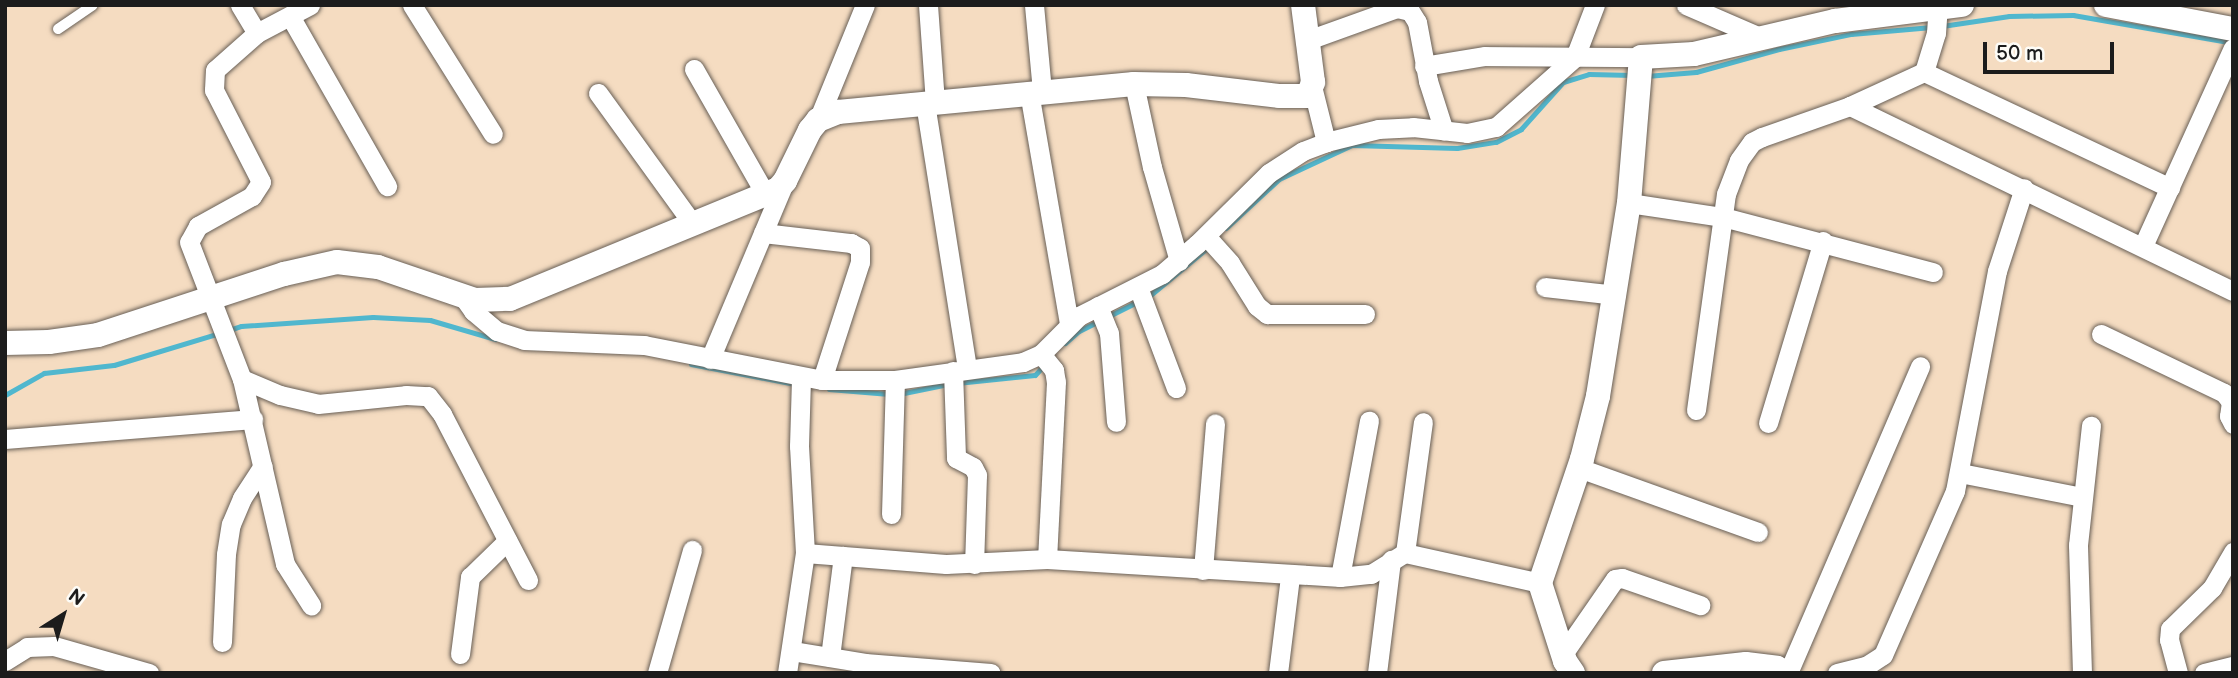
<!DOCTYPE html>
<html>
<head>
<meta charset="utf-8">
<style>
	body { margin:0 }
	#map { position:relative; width:2238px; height:678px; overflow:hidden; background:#f5dcc1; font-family:"Balsamiq Sans",sans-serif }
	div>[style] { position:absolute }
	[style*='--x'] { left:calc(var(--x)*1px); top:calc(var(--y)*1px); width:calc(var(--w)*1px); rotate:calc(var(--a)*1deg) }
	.stream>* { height:5px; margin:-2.5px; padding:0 2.5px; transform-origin:2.5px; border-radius:2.5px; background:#50b7ce }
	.roads { filter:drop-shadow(0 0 2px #685f56) drop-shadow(0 0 2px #685f56) }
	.service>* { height:10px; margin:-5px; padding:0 5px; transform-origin:5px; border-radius:5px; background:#fff }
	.minor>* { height:19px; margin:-9.5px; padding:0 9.5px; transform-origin:9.5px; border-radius:9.5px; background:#fff }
	.tertiary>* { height:24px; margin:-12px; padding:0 12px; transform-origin:12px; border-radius:12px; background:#fff }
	span { translate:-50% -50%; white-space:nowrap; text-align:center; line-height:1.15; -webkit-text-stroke:6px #fdfcf7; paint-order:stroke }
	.frame { position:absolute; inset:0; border:7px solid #1c1c1c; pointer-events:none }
	.north { position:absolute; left:28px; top:580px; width:70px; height:70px; -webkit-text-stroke:5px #fdfcf7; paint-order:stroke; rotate:37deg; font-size:19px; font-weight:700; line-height:28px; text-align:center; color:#1c1c1c }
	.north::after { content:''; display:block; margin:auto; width:24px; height:32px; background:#1c1c1c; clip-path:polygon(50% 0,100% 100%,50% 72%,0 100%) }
	.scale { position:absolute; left:1983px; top:42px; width:131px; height:32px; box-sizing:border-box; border:4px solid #1c1c1c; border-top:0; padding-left:9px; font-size:21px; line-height:24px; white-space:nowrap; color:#1c1c1c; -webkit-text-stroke:5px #fdfcf7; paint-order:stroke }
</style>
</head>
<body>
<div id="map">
	<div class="stream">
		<div style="--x:1942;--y:26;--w:68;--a:-8.5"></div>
		<div style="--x:2009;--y:16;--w:64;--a:-0.9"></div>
		<div style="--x:2073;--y:15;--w:162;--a:9.9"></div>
		<div style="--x:1646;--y:76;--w:50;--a:-4.6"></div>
		<div style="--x:1696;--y:72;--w:86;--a:-15.5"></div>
		<div style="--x:1779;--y:49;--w:74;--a:-11.8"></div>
		<div style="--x:1851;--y:34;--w:81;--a:-4.9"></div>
		<div style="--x:1226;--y:228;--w:72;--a:-42.8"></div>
		<div style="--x:1279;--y:179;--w:81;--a:-25"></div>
		<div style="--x:1352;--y:145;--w:105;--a:1.6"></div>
		<div style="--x:1457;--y:148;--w:39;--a:-9"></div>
		<div style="--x:1496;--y:142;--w:28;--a:-27"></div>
		<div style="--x:1521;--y:129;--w:63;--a:-48.2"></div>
		<div style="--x:1563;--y:82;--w:27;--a:-17"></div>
		<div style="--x:1589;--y:74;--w:44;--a:1.3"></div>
		<div style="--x:1148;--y:297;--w:77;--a:-39.7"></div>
		<div style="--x:229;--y:330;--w:13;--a:-18"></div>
		<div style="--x:241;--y:326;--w:132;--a:-3.9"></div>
		<div style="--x:373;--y:317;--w:57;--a:3"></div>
		<div style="--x:430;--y:320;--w:68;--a:16.3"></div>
		<div style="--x:1065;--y:343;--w:18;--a:-41"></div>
		<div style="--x:1079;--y:331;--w:67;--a:-26.6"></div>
		<div style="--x:691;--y:364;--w:106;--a:10.9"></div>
		<div style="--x:957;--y:383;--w:78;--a:-5.9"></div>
		<div style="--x:1035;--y:375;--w:13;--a:-48"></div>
		<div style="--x:829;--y:389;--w:60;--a:4.8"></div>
		<div style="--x:899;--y:394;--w:50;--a:-11.5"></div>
		<div style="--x:5;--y:395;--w:45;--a:-29.4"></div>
		<div style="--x:44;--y:373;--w:70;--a:-6.5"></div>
		<div style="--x:114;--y:365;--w:110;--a:-16.9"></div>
	</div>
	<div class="roads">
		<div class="service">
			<div style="--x:58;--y:29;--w:42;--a:-34.4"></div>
		</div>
		<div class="minor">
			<div style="--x:240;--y:5;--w:33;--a:59"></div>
			<div style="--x:310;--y:5;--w:60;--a:152.2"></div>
			<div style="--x:257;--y:33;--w:56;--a:138.6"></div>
			<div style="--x:215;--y:70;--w:20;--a:93"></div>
			<div style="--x:214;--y:90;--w:103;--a:62.9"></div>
			<div style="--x:261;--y:182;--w:17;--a:123"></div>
			<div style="--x:252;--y:196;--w:62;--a:150.9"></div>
			<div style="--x:198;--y:226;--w:18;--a:119"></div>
			<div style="--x:189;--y:242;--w:147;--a:68.9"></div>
			<div style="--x:242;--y:379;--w:190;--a:76.9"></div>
			<div style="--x:285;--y:564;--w:49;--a:57.6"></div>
			<div style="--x:412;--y:5;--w:152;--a:57.9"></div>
			<div style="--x:928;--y:5;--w:97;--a:85.9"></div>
			<div style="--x:1034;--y:5;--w:86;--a:84.7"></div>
			<div style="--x:1686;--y:5;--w:81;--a:23.4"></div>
			<div style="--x:290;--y:16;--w:196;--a:60.3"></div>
			<div style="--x:1308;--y:40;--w:95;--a:-19.8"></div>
			<div style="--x:1397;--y:8;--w:13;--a:13"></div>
			<div style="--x:1410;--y:11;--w:13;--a:58"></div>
			<div style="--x:1417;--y:22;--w:60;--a:79.4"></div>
			<div style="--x:1428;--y:81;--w:52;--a:72.3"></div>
			<div style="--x:1424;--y:66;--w:62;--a:-9.3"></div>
			<div style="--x:1485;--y:56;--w:156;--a:0.4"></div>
			<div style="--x:694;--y:69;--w:145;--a:60.3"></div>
			<div style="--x:1924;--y:72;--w:272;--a:25.2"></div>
			<div style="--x:1134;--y:84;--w:85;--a:77.8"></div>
			<div style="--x:1152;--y:167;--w:98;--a:74"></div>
			<div style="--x:1313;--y:90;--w:54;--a:76"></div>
			<div style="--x:1029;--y:92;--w:235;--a:80.2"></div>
			<div style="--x:598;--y:93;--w:162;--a:54.1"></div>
			<div style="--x:925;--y:103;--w:269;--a:81"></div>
			<div style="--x:1850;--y:106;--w:425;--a:25.8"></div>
			<div style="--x:818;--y:120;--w:124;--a:-67.8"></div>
			<div style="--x:1629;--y:203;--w:95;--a:8.5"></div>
			<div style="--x:1723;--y:217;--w:217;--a:14.7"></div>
			<div style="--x:763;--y:233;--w:89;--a:6.5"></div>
			<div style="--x:851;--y:243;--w:10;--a:29"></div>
			<div style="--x:860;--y:248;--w:14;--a:90"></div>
			<div style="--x:860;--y:262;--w:124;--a:107.9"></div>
			<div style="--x:1206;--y:236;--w:36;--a:48"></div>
			<div style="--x:1230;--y:263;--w:51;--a:57.9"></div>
			<div style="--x:1257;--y:306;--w:13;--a:39"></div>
			<div style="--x:1267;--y:314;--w:98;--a:0"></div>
			<div style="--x:2143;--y:246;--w:217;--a:-65.6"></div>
			<div style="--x:1138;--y:287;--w:108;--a:69.4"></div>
			<div style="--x:1545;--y:287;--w:71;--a:6.4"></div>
			<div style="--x:464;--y:298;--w:16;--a:55"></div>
			<div style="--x:473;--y:311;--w:31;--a:40"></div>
			<div style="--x:497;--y:331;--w:28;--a:18"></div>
			<div style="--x:524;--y:340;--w:120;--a:2.4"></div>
			<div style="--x:644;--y:345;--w:181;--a:11.1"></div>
			<div style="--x:822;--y:380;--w:73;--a:0"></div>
			<div style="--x:895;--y:380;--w:129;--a:-8"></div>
			<div style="--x:1023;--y:362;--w:20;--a:-24"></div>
			<div style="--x:1041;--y:354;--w:54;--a:-45"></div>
			<div style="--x:1079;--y:316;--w:93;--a:-26.8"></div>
			<div style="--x:1162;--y:274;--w:46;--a:-40.6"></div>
			<div style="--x:1197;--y:244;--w:101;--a:-44.6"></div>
			<div style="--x:1269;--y:173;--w:40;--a:-32.9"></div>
			<div style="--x:1303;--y:151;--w:25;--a:-21"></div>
			<div style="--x:1326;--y:142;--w:54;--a:-14"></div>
			<div style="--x:1378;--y:129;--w:35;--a:-3"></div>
			<div style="--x:1413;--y:127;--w:54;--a:6.3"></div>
			<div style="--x:1467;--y:133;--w:30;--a:-12"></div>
			<div style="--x:1496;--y:127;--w:106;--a:-41.5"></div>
			<div style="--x:1575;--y:57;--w:56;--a:-69"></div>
			<div style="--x:1098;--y:306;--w:29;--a:68"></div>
			<div style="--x:1109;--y:333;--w:89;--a:85.5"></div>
			<div style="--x:2101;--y:334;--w:136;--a:25.6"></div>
			<div style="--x:2224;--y:393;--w:11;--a:52"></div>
			<div style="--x:2231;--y:402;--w:14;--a:98"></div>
			<div style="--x:2229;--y:416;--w:9;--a:63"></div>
			<div style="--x:1041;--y:354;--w:21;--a:51"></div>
			<div style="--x:1054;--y:370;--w:12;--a:81"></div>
			<div style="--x:1056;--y:382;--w:177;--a:92.9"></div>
			<div style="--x:710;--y:359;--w:193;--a:-67.2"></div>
			<div style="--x:953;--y:371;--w:87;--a:88"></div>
			<div style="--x:956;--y:458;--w:19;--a:28"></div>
			<div style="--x:973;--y:467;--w:9;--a:63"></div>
			<div style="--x:977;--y:475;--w:89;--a:91.9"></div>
			<div style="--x:242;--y:379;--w:41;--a:22.8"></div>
			<div style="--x:280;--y:395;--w:39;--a:13"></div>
			<div style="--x:318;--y:404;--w:88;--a:-5.8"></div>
			<div style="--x:406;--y:395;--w:22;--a:3"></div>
			<div style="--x:428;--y:396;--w:23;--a:52"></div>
			<div style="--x:442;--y:414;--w:187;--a:62.6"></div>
			<div style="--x:1696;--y:410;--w:218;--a:-82.1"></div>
			<div style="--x:1726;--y:194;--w:36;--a:-69"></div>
			<div style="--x:1739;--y:160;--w:22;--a:-54"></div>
			<div style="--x:1752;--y:142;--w:11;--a:-27"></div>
			<div style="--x:1762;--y:137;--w:93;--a:-19.4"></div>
			<div style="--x:1850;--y:106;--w:81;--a:-24.7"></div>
			<div style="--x:1924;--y:72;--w:41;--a:-72.9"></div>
			<div style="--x:1936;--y:33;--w:26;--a:-86"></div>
			<div style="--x:1768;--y:423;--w:190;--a:-73.2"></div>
			<div style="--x:5;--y:439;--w:249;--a:-4.6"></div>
			<div style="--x:1579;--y:468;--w:190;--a:19.7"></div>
			<div style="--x:1960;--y:473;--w:124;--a:11.1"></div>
			<div style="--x:891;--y:514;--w:134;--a:-88.3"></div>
			<div style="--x:805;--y:553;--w:141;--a:4.5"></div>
			<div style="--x:946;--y:564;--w:101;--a:-2.8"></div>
			<div style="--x:1047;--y:559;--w:294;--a:3.5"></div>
			<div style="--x:1340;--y:577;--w:31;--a:-6"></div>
			<div style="--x:1371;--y:574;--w:40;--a:-32"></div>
			<div style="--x:1405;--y:553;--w:138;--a:12.5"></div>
			<div style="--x:1405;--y:553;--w:132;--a:-82.2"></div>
			<div style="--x:1203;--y:570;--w:147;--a:-85.3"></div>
			<div style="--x:1340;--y:577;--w:159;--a:-79.5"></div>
			<div style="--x:222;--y:642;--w:88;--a:-87.4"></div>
			<div style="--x:226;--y:554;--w:30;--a:-81"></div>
			<div style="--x:231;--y:524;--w:28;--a:-67"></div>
			<div style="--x:242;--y:498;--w:38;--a:-57"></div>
			<div style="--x:792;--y:651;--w:74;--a:9.3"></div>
			<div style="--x:865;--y:663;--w:126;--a:4.5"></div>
			<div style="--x:460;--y:654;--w:78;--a:-82.6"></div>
			<div style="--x:470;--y:577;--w:52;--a:-44.2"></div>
			<div style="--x:1563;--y:654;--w:91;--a:-55.3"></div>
			<div style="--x:1615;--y:579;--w:7;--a:-8"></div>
			<div style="--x:1622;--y:578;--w:83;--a:19.1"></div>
			<div style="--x:830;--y:657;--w:102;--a:-82.7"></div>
			<div style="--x:5;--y:661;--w:26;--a:-32"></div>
			<div style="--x:27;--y:647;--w:27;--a:-2"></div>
			<div style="--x:54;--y:646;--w:99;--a:15.9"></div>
			<div style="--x:657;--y:673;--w:128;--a:-74.1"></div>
			<div style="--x:787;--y:673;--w:121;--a:-81.5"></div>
			<div style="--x:805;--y:553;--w:107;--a:-93.2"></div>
			<div style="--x:799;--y:446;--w:69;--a:-88.3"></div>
			<div style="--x:1278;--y:673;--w:98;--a:-82.9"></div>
			<div style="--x:1377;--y:673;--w:114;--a:-82.9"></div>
			<div style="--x:1788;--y:673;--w:334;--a:-66.7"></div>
			<div style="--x:1837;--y:673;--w:30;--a:-14"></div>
			<div style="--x:1866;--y:666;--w:20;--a:-33"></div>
			<div style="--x:1883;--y:655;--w:179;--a:-66.3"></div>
			<div style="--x:1955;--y:491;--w:224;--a:-79.2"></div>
			<div style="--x:1997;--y:271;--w:87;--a:-72"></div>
			<div style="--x:2082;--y:673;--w:128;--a:-91.8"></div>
			<div style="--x:2078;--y:545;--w:120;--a:-83.8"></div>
			<div style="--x:2178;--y:673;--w:34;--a:-105"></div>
			<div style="--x:2169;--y:640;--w:11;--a:-85"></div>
			<div style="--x:2170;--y:629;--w:59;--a:-44.3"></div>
			<div style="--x:2212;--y:588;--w:42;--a:-59.7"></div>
			<div style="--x:2204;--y:673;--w:30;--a:-14"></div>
		</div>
		<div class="tertiary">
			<div style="--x:2106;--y:5;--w:129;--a:10.7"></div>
			<div style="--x:5;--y:343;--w:44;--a:-1.3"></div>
			<div style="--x:49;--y:342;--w:49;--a:-8.1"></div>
			<div style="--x:98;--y:335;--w:196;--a:-18.2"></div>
			<div style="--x:284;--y:274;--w:54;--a:-12.8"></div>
			<div style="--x:337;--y:262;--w:41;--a:7"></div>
			<div style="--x:378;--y:267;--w:102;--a:18.8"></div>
			<div style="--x:475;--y:300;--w:35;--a:-2"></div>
			<div style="--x:510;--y:299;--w:290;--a:-22.3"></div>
			<div style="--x:778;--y:189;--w:11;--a:-49"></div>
			<div style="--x:785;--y:181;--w:57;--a:-63.9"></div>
			<div style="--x:810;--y:130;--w:13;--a:-51"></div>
			<div style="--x:818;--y:120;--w:22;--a:-22"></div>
			<div style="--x:838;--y:112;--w:297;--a:-5.4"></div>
			<div style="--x:1134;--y:84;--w:52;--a:1.1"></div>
			<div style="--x:1186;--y:85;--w:95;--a:6.7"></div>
			<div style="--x:1280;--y:96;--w:28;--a:0"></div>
			<div style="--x:1308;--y:96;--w:15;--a:-70"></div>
			<div style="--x:1313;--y:82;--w:78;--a:-97.4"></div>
			<div style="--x:1573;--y:673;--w:14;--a:-124"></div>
			<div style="--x:1565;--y:661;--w:82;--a:-107.8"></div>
			<div style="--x:1540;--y:583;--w:131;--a:-71.3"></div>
			<div style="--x:1582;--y:459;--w:65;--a:-75.7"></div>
			<div style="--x:1598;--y:396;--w:195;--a:-80.9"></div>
			<div style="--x:1629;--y:203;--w:146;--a:-85.3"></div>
			<div style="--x:1641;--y:57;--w:53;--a:-3.2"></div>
			<div style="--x:1694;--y:54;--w:145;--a:-13.2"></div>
			<div style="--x:1835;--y:21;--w:128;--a:-7.2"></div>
			<div style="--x:1664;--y:673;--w:82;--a:-6.3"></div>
			<div style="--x:1746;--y:664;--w:31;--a:7"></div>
			<div style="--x:1777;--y:668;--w:9;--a:36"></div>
		</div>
	</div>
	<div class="frame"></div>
	<div class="north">N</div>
	<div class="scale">50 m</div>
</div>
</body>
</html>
